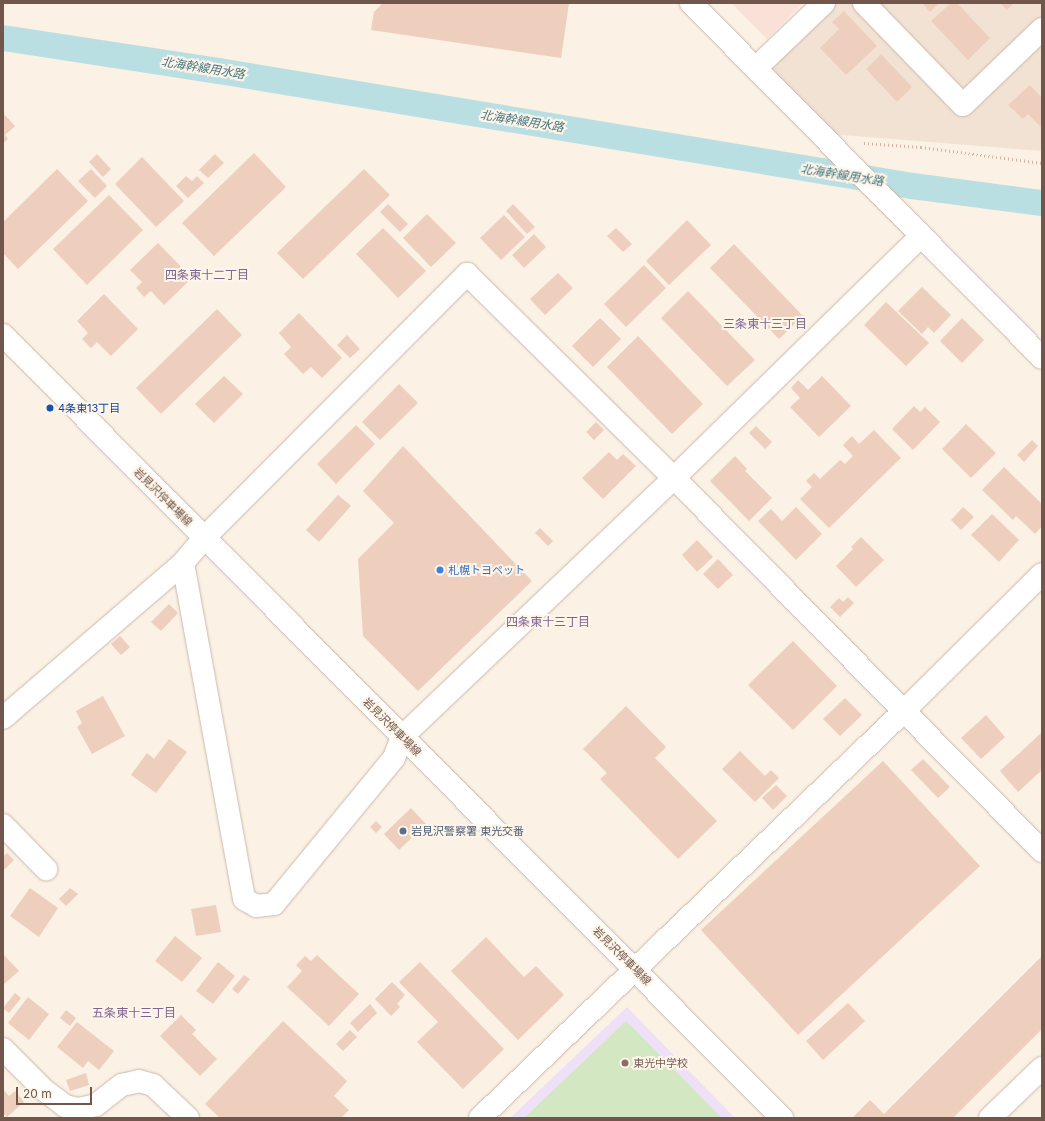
<!DOCTYPE html>
<html>
<head>
<meta charset="utf-8">
<style>
	body { margin:0 }
	#map { position:relative; width:1045px; height:1121px; overflow:hidden; background:#fbf1e4; font-family:Inter,"Noto Sans JP",sans-serif }
	div>[style] { position:absolute }
	[style*='--x'] { left:calc(var(--x)*1px); top:calc(var(--y)*1px); width:calc(var(--w)*1px); rotate:calc(var(--a)*1deg) }
	.residential>* { inset:0; background:#f2e2d3 }
	.commercial>* { inset:0; background:#fae1d8 }
	.education>* { inset:0; background:#eee1f7 }
	.green>* { inset:0; background:#d3e7c3 }
	.canal>* { height:26px; margin:-13px; padding:0 13px; transform-origin:13px; border-radius:13px; background:#badfe3 }
	.building>* { inset:0; background:#eecfbd }
	.path>* { height:2.5px; margin-top:-1.25px; transform-origin:0; background:repeating-linear-gradient(90deg,#d3b2a1 0 1px,transparent 0 4px) }
	.roads { filter:drop-shadow(0 0 1px #cbb8ab) drop-shadow(0 0 1px #cbb8ab) }
	.street>* { height:22px; margin:-11px; padding:0 11px; transform-origin:11px; border-radius:11px; background:#fff }
	.secondary>* { height:22px; margin:-11px; padding:0 11px; transform-origin:11px; border-radius:11px; background:#fff }
	.dots>* { width:11px; height:11px; translate:-50% -50%; box-sizing:border-box; border:2px solid #fef5ea; border-radius:50% }
	span { translate:-50% -50%; white-space:nowrap; text-align:center; line-height:1.15; -webkit-text-stroke:4px #fef5ea; paint-order:stroke }
	.transit-label { font-size:11px; color:#164399 }
	.left { translate:0 -50%; text-align:left }
	.street-label { font-size:11px; color:#71574b }
	.shop-label { font-size:11px; color:#366cbe }
	.service-label { font-size:11px; color:#4e5e75 }
	.education-label { font-size:11px; color:#785e54 }
	.water-label { font-size:12px; color:#43767d; font-style:italic }
	.neighbourhood-label { font-size:12px; color:#7d638e }
	.frame { position:absolute; inset:0; border:4px solid #71574b; pointer-events:none }
	.scale { position:absolute; left:16px; top:1087px; width:76px; height:18px; box-sizing:border-box; border:2px solid #71574b; border-top:0; padding-left:5px; font-size:12px; line-height:14px; white-space:nowrap; color:#71574b; -webkit-text-stroke:3px #fef5ea; paint-order:stroke }
</style>
</head>
<body>
<div id="map">
	<div class="residential">
		<div style="clip-path:polygon(833px 3px,1042px 3px,1042px 151px,830px 134px,766px 69px)"></div>
	</div>
	<div class="commercial">
		<div style="clip-path:polygon(731px 3px,803px 3px,767px 39px)"></div>
	</div>
	<div class="education">
		<div style="clip-path:polygon(627px 1007px,735px 1118px,510px 1118px)"></div>
	</div>
	<div class="green">
		<div style="clip-path:polygon(626px 1021px,722px 1118px,524px 1118px)"></div>
	</div>
	<div class="canal">
		<div style="--x:3;--y:38;--w:219;--a:8.7"></div>
		<div style="--x:219;--y:71;--w:702;--a:9.42"></div>
		<div style="--x:912;--y:186;--w:131;--a:7.5"></div>
	</div>
	<div class="building">
		<div style="clip-path:polygon(383px 3px,569px 3px,561px 58px,371px 30px,374px 12px)"></div>
		<div style="clip-path:polygon(925px 3px,939px 3px,930px 12px,923px 4px)"></div>
		<div style="clip-path:polygon(951px 3px,957px 3px,990px 38px,968px 60px,931px 21px)"></div>
		<div style="clip-path:polygon(1000px 3px,1014px 3px,1007px 10px)"></div>
		<div style="clip-path:polygon(844px 11px,877px 46px,846px 75px,820px 48px,839px 29px,832px 22px)"></div>
		<div style="clip-path:polygon(881px 54px,912px 87px,897px 102px,866px 69px)"></div>
		<div style="clip-path:polygon(1030px 85px,1042px 98px,1042px 128px,1028px 114px,1023px 119px,1008px 105px)"></div>
		<div style="clip-path:polygon(3px 113px,15px 126px,5px 135px,8px 139px,3px 143px)"></div>
		<div style="clip-path:polygon(254px 153px,286px 187px,214px 256px,182px 223px)"></div>
		<div style="clip-path:polygon(97px 154px,111px 169px,103px 177px,89px 162px)"></div>
		<div style="clip-path:polygon(215px 154px,224px 163px,208px 178px,199px 170px)"></div>
		<div style="clip-path:polygon(142px 157px,184px 201px,156px 227px,115px 184px)"></div>
		<div style="clip-path:polygon(57px 169px,88px 201px,18px 269px,3px 253px,3px 222px)"></div>
		<div style="clip-path:polygon(91px 169px,107px 186px,95px 198px,78px 181px)"></div>
		<div style="clip-path:polygon(364px 169px,390px 195px,303px 279px,277px 253px)"></div>
		<div style="clip-path:polygon(186px 176px,192px 181px,197px 176px,204px 183px,188px 198px,176px 186px)"></div>
		<div style="clip-path:polygon(109px 195px,143px 230px,87px 285px,53px 249px)"></div>
		<div style="clip-path:polygon(388px 204px,408px 224px,400px 232px,380px 212px)"></div>
		<div style="clip-path:polygon(513px 204px,535px 227px,527px 234px,506px 211px)"></div>
		<div style="clip-path:polygon(427px 214px,456px 243px,431px 267px,403px 238px)"></div>
		<div style="clip-path:polygon(504px 215px,525px 237px,501px 260px,480px 238px)"></div>
		<div style="clip-path:polygon(687px 220px,711px 245px,669px 285px,646px 261px)"></div>
		<div style="clip-path:polygon(383px 228px,426px 271px,398px 298px,356px 254px)"></div>
		<div style="clip-path:polygon(616px 228px,632px 244px,623px 252px,607px 236px)"></div>
		<div style="clip-path:polygon(534px 234px,546px 247px,524px 268px,512px 255px)"></div>
		<div style="clip-path:polygon(158px 243px,192px 278px,164px 305px,151px 291px,144px 297px,136px 288px,142px 282px,130px 270px)"></div>
		<div style="clip-path:polygon(734px 244px,803px 316px,779px 339px,710px 268px)"></div>
		<div style="clip-path:polygon(644px 265px,666px 288px,626px 327px,604px 304px)"></div>
		<div style="clip-path:polygon(558px 273px,573px 288px,545px 315px,530px 299px)"></div>
		<div style="clip-path:polygon(922px 287px,951px 315px,934px 333px,928px 327px,922px 334px,898px 311px)"></div>
		<div style="clip-path:polygon(688px 291px,755px 360px,727px 386px,661px 318px)"></div>
		<div style="clip-path:polygon(104px 294px,138px 329px,111px 356px,97px 342px,91px 348px,82px 339px,88px 333px,77px 321px)"></div>
		<div style="clip-path:polygon(886px 302px,929px 343px,906px 366px,864px 325px)"></div>
		<div style="clip-path:polygon(217px 309px,242px 335px,161px 414px,136px 388px)"></div>
		<div style="clip-path:polygon(299px 313px,342px 358px,322px 378px,311px 367px,303px 374px,284px 354px,291px 347px,279px 333px)"></div>
		<div style="clip-path:polygon(600px 318px,621px 339px,593px 367px,572px 346px)"></div>
		<div style="clip-path:polygon(962px 318px,984px 340px,962px 363px,940px 341px)"></div>
		<div style="clip-path:polygon(347px 335px,360px 349px,350px 358px,337px 345px)"></div>
		<div style="clip-path:polygon(638px 336px,703px 404px,672px 434px,607px 367px)"></div>
		<div style="clip-path:polygon(224px 376px,243px 394px,214px 423px,195px 404px)"></div>
		<div style="clip-path:polygon(822px 376px,851px 406px,819px 437px,790px 407px,800px 398px,791px 388px,798px 380px,808px 390px)"></div>
		<div style="clip-path:polygon(399px 384px,418px 403px,380px 440px,362px 422px)"></div>
		<div style="clip-path:polygon(914px 406px,920px 412px,925px 407px,940px 422px,913px 450px,892px 429px)"></div>
		<div style="clip-path:polygon(596px 422px,604px 430px,594px 440px,586px 432px)"></div>
		<div style="clip-path:polygon(966px 424px,996px 453px,971px 478px,942px 449px)"></div>
		<div style="clip-path:polygon(356px 425px,375px 444px,336px 484px,317px 464px)"></div>
		<div style="clip-path:polygon(756px 426px,772px 442px,765px 449px,749px 433px)"></div>
		<div style="clip-path:polygon(874px 430px,901px 458px,829px 528px,800px 499px,812px 487px,806px 481px,814px 473px,820px 479px,840px 460px,845px 464px,853px 456px,843px 445px,852px 436px,859px 444px)"></div>
		<div style="clip-path:polygon(1032px 440px,1038px 446px,1024px 462px,1017px 455px)"></div>
		<div style="clip-path:polygon(403px 446px,532px 581px,418px 691px,363px 636px,358px 559px,394px 523px,363px 491px)"></div>
		<div style="clip-path:polygon(609px 452px,617px 460px,623px 454px,636px 466px,603px 499px,582px 478px)"></div>
		<div style="clip-path:polygon(735px 456px,747px 469px,745px 471px,772px 498px,749px 521px,710px 481px)"></div>
		<div style="clip-path:polygon(1004px 467px,1042px 504px,1042px 526px,1035px 534px,1016px 516px,1013px 520px,982px 490px)"></div>
		<div style="clip-path:polygon(338px 495px,351px 506px,319px 542px,306px 530px)"></div>
		<div style="clip-path:polygon(796px 507px,822px 534px,796px 560px,758px 521px,771px 509px,782px 521px)"></div>
		<div style="clip-path:polygon(963px 507px,974px 517px,961px 530px,951px 520px)"></div>
		<div style="clip-path:polygon(992px 514px,1019px 540px,999px 562px,971px 535px)"></div>
		<div style="clip-path:polygon(540px 528px,553px 541px,548px 546px,535px 533px)"></div>
		<div style="clip-path:polygon(861px 537px,884px 560px,856px 587px,836px 566px,853px 549px,851px 547px)"></div>
		<div style="clip-path:polygon(697px 540px,713px 557px,697px 572px,682px 555px)"></div>
		<div style="clip-path:polygon(718px 559px,733px 575px,718px 589px,703px 574px)"></div>
		<div style="clip-path:polygon(848px 597px,854px 603px,840px 617px,830px 607px,839px 598px,843px 602px)"></div>
		<div style="clip-path:polygon(169px 604px,178px 613px,161px 631px,151px 622px)"></div>
		<div style="clip-path:polygon(120px 636px,130px 647px,121px 655px,111px 644px)"></div>
		<div style="clip-path:polygon(793px 641px,837px 686px,793px 730px,748px 685px)"></div>
		<div style="clip-path:polygon(103px 696px,125px 736px,92px 754px,77px 727px,82px 723px,76px 711px)"></div>
		<div style="clip-path:polygon(845px 698px,862px 715px,840px 736px,823px 719px)"></div>
		<div style="clip-path:polygon(626px 706px,666px 747px,655px 758px,717px 821px,678px 859px,600px 779px,607px 773px,583px 749px)"></div>
		<div style="clip-path:polygon(986px 715px,1005px 737px,981px 759px,961px 738px)"></div>
		<div style="clip-path:polygon(1042px 732px,1042px 770px,1018px 792px,1000px 771px)"></div>
		<div style="clip-path:polygon(169px 739px,187px 752px,156px 793px,131px 775px,147px 753px,154px 759px)"></div>
		<div style="clip-path:polygon(740px 751px,765px 776px,771px 770px,779px 778px,755px 802px,722px 769px)"></div>
		<div style="clip-path:polygon(923px 759px,950px 787px,938px 798px,911px 770px)"></div>
		<div style="clip-path:polygon(883px 761px,980px 866px,798px 1035px,701px 930px)"></div>
		<div style="clip-path:polygon(776px 785px,787px 796px,773px 810px,762px 798px)"></div>
		<div style="clip-path:polygon(411px 808px,426px 824px,399px 850px,384px 834px)"></div>
		<div style="clip-path:polygon(376px 821px,382px 827px,376px 833px,370px 827px)"></div>
		<div style="clip-path:polygon(7px 853px,14px 860px,3px 871px,3px 857px)"></div>
		<div style="clip-path:polygon(30px 888px,58px 908px,39px 937px,10px 916px)"></div>
		<div style="clip-path:polygon(70px 888px,78px 894px,66px 906px,59px 899px)"></div>
		<div style="clip-path:polygon(216px 905px,221px 932px,196px 936px,191px 909px)"></div>
		<div style="clip-path:polygon(175px 936px,202px 958px,182px 982px,155px 961px)"></div>
		<div style="clip-path:polygon(486px 937px,524px 977px,536px 966px,564px 995px,518px 1040px,451px 971px)"></div>
		<div style="clip-path:polygon(3px 954px,19px 971px,3px 985px)"></div>
		<div style="clip-path:polygon(317px 955px,359px 994px,329px 1026px,287px 987px,302px 971px,296px 965px,305px 956px,311px 961px)"></div>
		<div style="clip-path:polygon(1042px 956px,1042px 1029px,953px 1118px,852px 1118px,870px 1100px,884px 1114px)"></div>
		<div style="clip-path:polygon(218px 962px,235px 976px,213px 1004px,196px 991px)"></div>
		<div style="clip-path:polygon(420px 962px,504px 1049px,463px 1089px,417px 1042px,438px 1022px,399px 982px)"></div>
		<div style="clip-path:polygon(244px 975px,250px 979px,238px 994px,232px 989px)"></div>
		<div style="clip-path:polygon(392px 982px,405px 995px,397px 1004px,400px 1007px,391px 1016px,375px 999px)"></div>
		<div style="clip-path:polygon(15px 993px,21px 998px,9px 1013px,3px 1008px)"></div>
		<div style="clip-path:polygon(28px 997px,49px 1014px,29px 1040px,8px 1023px)"></div>
		<div style="clip-path:polygon(848px 1003px,865px 1021px,823px 1060px,806px 1041px)"></div>
		<div style="clip-path:polygon(370px 1004px,377px 1013px,358px 1032px,350px 1023px)"></div>
		<div style="clip-path:polygon(66px 1010px,76px 1018px,70px 1026px,60px 1018px)"></div>
		<div style="clip-path:polygon(181px 1015px,196px 1030px,192px 1034px,217px 1059px,200px 1076px,160px 1036px)"></div>
		<div style="clip-path:polygon(283px 1021px,347px 1081px,334px 1096px,349px 1110px,341px 1118px,220px 1118px,205px 1104px)"></div>
		<div style="clip-path:polygon(77px 1022px,114px 1051px,99px 1070px,88px 1061px,83px 1068px,57px 1047px)"></div>
		<div style="clip-path:polygon(350px 1030px,357px 1037px,343px 1051px,336px 1044px)"></div>
		<div style="clip-path:polygon(86px 1073px,89px 1085px,70px 1091px,66px 1080px)"></div>
		<div style="clip-path:polygon(3px 1089px,9px 1096px,15px 1091px,24px 1102px,7px 1117px,3px 1113px)"></div>
	</div>
	<div class="path">
		<div style="--x:864;--y:143;--w:57;--a:4"></div>
		<div style="--x:921;--y:147;--w:122;--a:7.5"></div>
	</div>
	<div class="roads">
		<div class="street">
			<div style="--x:864;--y:3;--w:142;--a:45.9"></div>
			<div style="--x:963;--y:105;--w:110;--a:-43.9"></div>
			<div style="--x:756;--y:68;--w:94;--a:-43.7"></div>
			<div style="--x:183;--y:563;--w:341;--a:79.7"></div>
			<div style="--x:244;--y:899;--w:14;--a:30"></div>
			<div style="--x:256;--y:906;--w:18;--a:-6"></div>
			<div style="--x:274;--y:904;--w:189;--a:-50.6"></div>
			<div style="--x:394;--y:758;--w:22;--a:-69"></div>
			<div style="--x:402;--y:737;--w:376;--a:-43.6"></div>
			<div style="--x:674;--y:478;--w:346;--a:-44.4"></div>
			<div style="--x:3;--y:718;--w:238;--a:-40.7"></div>
			<div style="--x:183;--y:563;--w:33;--a:-50"></div>
			<div style="--x:204;--y:538;--w:373;--a:-45.1"></div>
			<div style="--x:467;--y:274;--w:291;--a:44.6"></div>
			<div style="--x:674;--y:478;--w:524;--a:45.39"></div>
			<div style="--x:3;--y:825;--w:62;--a:45.7"></div>
			<div style="--x:3;--y:1049;--w:58;--a:45"></div>
			<div style="--x:44;--y:1090;--w:26;--a:37"></div>
			<div style="--x:65;--y:1106;--w:14;--a:12"></div>
			<div style="--x:79;--y:1109;--w:17;--a:-13"></div>
			<div style="--x:96;--y:1105;--w:33;--a:-38"></div>
			<div style="--x:122;--y:1085;--w:17;--a:-13"></div>
			<div style="--x:139;--y:1081;--w:15;--a:16"></div>
			<div style="--x:153;--y:1085;--w:48;--a:43.3"></div>
			<div style="--x:480;--y:1118;--w:588;--a:-43.83"></div>
			<div style="--x:904;--y:711;--w:194;--a:-44.8"></div>
			<div style="--x:990;--y:1118;--w:72;--a:-43.9"></div>
		</div>
		<div class="secondary">
			<div style="--x:691;--y:3;--w:499;--a:45.3"></div>
			<div style="--x:3;--y:335;--w:1105;--a:45.15"></div>
		</div>
	</div>
	<div class="dots">
		<div style="left:50px;top:408px;background:#1a4fb4"></div>
		<div style="left:440px;top:570px;background:#3f7fe0"></div>
		<div style="left:403px;top:831px;background:#5c6f8a"></div>
		<div style="left:625px;top:1063px;background:#8d6e63"></div>
	</div>
	<div class="transit-label">
		<span class="left" style="left:58px;top:408px">4条東13丁目</span>
	</div>
	<div class="street-label">
		<span style="left:163px;top:497px;rotate:45deg">岩見沢停車場線</span>
		<span style="left:392px;top:727px;rotate:45deg">岩見沢停車場線</span>
		<span style="left:622px;top:956px;rotate:45deg">岩見沢停車場線</span>
	</div>
	<div class="shop-label">
		<span class="left" style="left:448px;top:570px">札幌トヨペット</span>
	</div>
	<div class="service-label">
		<span class="left" style="left:411px;top:831px">岩見沢警察署 東光交番</span>
	</div>
	<div class="education-label">
		<span class="left" style="left:633px;top:1063px">東光中学校</span>
	</div>
	<div class="water-label">
		<span style="left:203px;top:68px;rotate:9deg">北海幹線用水路</span>
		<span style="left:522px;top:121px;rotate:9deg">北海幹線用水路</span>
		<span style="left:842px;top:175px;rotate:9deg">北海幹線用水路</span>
	</div>
	<div class="neighbourhood-label">
		<span style="left:207px;top:275px">四条東十二丁目</span>
		<span style="left:765px;top:324px">三条東十三丁目</span>
		<span style="left:548px;top:622px">四条東十三丁目</span>
		<span style="left:134px;top:1013px">五条東十三丁目</span>
	</div>
	<div class="frame"></div>
	<div class="scale">20 m</div>
</div>
</body>
</html>
